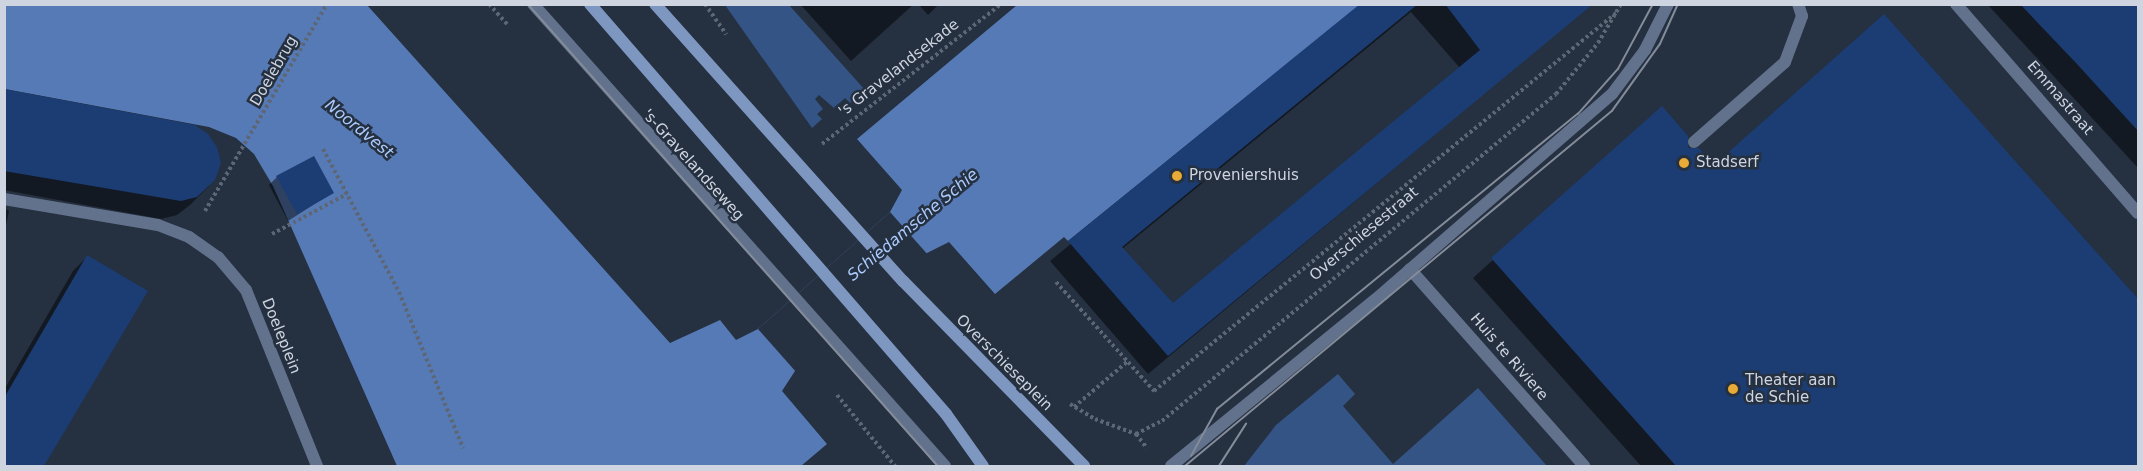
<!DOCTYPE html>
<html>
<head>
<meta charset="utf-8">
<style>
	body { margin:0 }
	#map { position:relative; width:2143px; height:471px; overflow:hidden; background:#253040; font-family:"DejaVu Sans",sans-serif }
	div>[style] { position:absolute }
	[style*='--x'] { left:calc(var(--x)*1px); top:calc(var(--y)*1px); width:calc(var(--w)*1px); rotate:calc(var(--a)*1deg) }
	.green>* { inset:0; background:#355486 }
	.water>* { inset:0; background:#567ab5 }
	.pier>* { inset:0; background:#253040 }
	.shadow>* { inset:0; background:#0007 }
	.building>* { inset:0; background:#1c3d73 }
	.path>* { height:4px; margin-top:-2px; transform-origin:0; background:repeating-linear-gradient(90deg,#5c6674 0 3px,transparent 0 6px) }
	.service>* { height:12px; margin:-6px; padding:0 6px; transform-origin:6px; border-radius:6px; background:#62728c }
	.minor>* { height:12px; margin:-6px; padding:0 6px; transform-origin:6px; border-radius:6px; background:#62728c }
	.secondary>* { height:12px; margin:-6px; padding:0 6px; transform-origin:6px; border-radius:6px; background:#7d97c1 }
	.tram>* { height:1.5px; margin:-0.75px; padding:0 0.75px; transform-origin:0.75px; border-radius:0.75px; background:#848c99 }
	.dots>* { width:16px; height:16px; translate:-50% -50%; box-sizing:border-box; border:3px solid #253040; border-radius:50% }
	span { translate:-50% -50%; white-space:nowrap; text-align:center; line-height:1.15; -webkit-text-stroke:5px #253040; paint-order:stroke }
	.street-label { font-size:15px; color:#ced5e0 }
	.poi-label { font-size:15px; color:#ced5e0 }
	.left { translate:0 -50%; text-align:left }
	.water-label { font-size:16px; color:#accbfd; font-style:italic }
	.frame { position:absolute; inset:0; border:6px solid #ced5e0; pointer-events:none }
</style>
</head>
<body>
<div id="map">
	<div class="green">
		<div style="clip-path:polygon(725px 5px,789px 5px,865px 90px,850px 103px,845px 98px,834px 108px,819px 95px,815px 99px,823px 109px,817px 114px,822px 119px,812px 128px)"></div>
		<div style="clip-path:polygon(1338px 374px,1355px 394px,1343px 406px,1393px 464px,1478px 388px,1547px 466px,1244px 466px,1276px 425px)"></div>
	</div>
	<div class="water">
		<div style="clip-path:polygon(4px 5px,367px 5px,670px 343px,720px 320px,736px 340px,758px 329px,890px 212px,902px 190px,857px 139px,1017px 5px,1360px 5px,1068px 241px,1064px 237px,995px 294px,949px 242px,927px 253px,795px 371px,782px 391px,827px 444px,801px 466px,397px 466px,273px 186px,254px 154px,236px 138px,209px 127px,5px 89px)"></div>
	</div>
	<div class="pier">
		<div style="clip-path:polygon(890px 212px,929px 256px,797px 373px,758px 329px)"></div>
	</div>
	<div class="shadow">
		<div style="clip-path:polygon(800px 4px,914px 4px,851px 61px)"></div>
		<div style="clip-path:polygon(918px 4px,939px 4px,928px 15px)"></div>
		<div style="clip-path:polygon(evenodd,1362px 4px,1567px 4px,1577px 16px,1148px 374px,1050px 261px,1362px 4px,1411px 12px,1460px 68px,1173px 305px,1122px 249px,1411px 12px)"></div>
		<div style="clip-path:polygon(1987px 4px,2122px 4px,2138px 20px,2138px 168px)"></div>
		<div style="clip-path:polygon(4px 91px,219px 163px,209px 186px,190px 205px,177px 215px,161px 219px,4px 190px)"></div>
		<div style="clip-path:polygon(1661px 108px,1687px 149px,1714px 167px,2138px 302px,2138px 466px,1641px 466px,1473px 278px)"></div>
		<div style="clip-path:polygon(277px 177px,332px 193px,288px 221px,269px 185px)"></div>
		<div style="clip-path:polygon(4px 208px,9px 211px,4px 235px)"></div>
		<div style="clip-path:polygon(87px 257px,146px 292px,41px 466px,4px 466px,4px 390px,73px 271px)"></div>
	</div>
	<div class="building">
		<div style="clip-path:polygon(1360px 4px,1418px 4px,1122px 247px,1173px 303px,1480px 50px,1445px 4px,1593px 4px,1168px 356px,1068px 241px)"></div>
		<div style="clip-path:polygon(2020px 4px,2139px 4px,2139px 132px,2077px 64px)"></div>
		<div style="clip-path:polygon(1884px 14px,2139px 300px,2139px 466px,1676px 466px,1491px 258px,1662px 106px,1688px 136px,1688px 148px,1699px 148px,1714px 165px)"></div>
		<div style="clip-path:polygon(4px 89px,195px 125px,208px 134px,217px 147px,221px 163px,215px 180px,197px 197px,181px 201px,4px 171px)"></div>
		<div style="clip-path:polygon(314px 156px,334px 193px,297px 214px,276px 176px)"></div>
		<div style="clip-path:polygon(87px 255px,148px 291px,44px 466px,4px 466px,4px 398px)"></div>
	</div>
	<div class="path">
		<div style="--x:489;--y:4;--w:27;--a:48"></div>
		<div style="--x:705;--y:4;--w:37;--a:55"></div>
		<div style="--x:822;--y:144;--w:227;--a:-38"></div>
		<div style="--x:323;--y:149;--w:162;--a:62"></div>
		<div style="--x:399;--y:292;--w:169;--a:67.7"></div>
		<div style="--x:205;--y:211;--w:240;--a:-59.5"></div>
		<div style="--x:272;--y:234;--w:85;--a:-28.1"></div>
		<div style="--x:1056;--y:282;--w:147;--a:48"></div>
		<div style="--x:1154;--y:391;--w:597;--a:-39.29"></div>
		<div style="--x:837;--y:395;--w:92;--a:50.8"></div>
		<div style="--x:1070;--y:404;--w:29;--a:31"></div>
		<div style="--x:1095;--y:419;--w:44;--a:20.1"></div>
		<div style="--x:1136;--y:434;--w:29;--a:-27"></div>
		<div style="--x:1162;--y:421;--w:512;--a:-39.69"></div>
		<div style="--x:1556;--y:94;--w:66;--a:-50.5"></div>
		<div style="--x:1598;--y:43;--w:45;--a:-59.5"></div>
		<div style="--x:1074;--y:407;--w:71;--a:-40.4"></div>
		<div style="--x:1136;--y:434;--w:18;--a:52"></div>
	</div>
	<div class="service">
		<div style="--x:533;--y:4;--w:619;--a:48.27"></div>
		<div style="--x:1694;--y:142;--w:121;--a:-41.3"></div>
		<div style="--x:1785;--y:62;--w:49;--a:-69.7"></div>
		<div style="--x:1802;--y:16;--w:13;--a:-108"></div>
		<div style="--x:1410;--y:269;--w:263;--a:48.5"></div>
	</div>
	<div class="minor">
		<div style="--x:1956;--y:4;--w:277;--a:49"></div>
		<div style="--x:4;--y:199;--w:156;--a:9.6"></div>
		<div style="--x:158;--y:225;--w:33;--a:21"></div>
		<div style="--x:189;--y:237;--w:35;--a:35"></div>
		<div style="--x:218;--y:257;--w:43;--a:49.7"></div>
		<div style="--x:246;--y:290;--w:190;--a:68"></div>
		<div style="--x:1171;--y:466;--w:264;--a:-39.2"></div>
		<div style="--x:1376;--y:299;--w:313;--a:-41"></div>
		<div style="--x:1612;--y:94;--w:55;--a:-53.1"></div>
		<div style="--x:1645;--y:50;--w:51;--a:-63.4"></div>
	</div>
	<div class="secondary">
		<div style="--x:590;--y:4;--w:543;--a:49.03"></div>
		<div style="--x:946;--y:414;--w:64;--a:54.6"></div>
		<div style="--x:655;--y:4;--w:372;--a:48.2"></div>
		<div style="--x:903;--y:281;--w:259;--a:45.6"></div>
	</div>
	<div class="tram">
		<div style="--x:528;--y:4;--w:618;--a:48.41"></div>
		<div style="--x:1191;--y:456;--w:54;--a:-61"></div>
		<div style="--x:1217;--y:409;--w:466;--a:-39.3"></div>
		<div style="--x:1578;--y:114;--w:60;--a:-48.4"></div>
		<div style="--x:1618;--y:69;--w:74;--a:-61.7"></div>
		<div style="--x:1185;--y:466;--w:555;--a:-39.74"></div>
		<div style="--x:1612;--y:111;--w:82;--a:-54.4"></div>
		<div style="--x:1660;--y:44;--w:44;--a:-65.8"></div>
		<div style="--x:1219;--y:466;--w:50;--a:-57.3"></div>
	</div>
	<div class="dots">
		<div style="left:1684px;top:163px;background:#e8ab37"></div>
		<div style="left:1177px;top:176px;background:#e8ab37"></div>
		<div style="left:1733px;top:389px;background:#e8ab37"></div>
	</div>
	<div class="street-label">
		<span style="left:899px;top:68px;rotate:-38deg">'s Gravelandsekade</span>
		<span style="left:274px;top:71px;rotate:-60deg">Doelebrug</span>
		<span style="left:2060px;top:98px;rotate:49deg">Emmastraat</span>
		<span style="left:693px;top:165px;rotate:48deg">'s-Gravelandseweg</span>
		<span style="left:1364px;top:234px;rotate:-40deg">Overschiesestraat</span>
		<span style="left:281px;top:336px;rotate:68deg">Doeleplein</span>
		<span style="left:1509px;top:357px;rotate:49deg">Huis te Riviere</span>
		<span style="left:1004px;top:363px;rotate:45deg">Overschieseplein</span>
	</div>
	<div class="poi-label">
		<span class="left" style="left:1696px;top:163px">Stadserf</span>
		<span class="left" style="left:1189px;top:176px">Proveniershuis</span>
		<span class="left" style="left:1745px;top:389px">Theater aan<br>de Schie</span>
	</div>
	<div class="water-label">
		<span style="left:359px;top:129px;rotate:39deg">Noordvest</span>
		<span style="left:913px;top:225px;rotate:-40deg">Schiedamsche Schie</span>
	</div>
	<div class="frame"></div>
</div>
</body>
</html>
